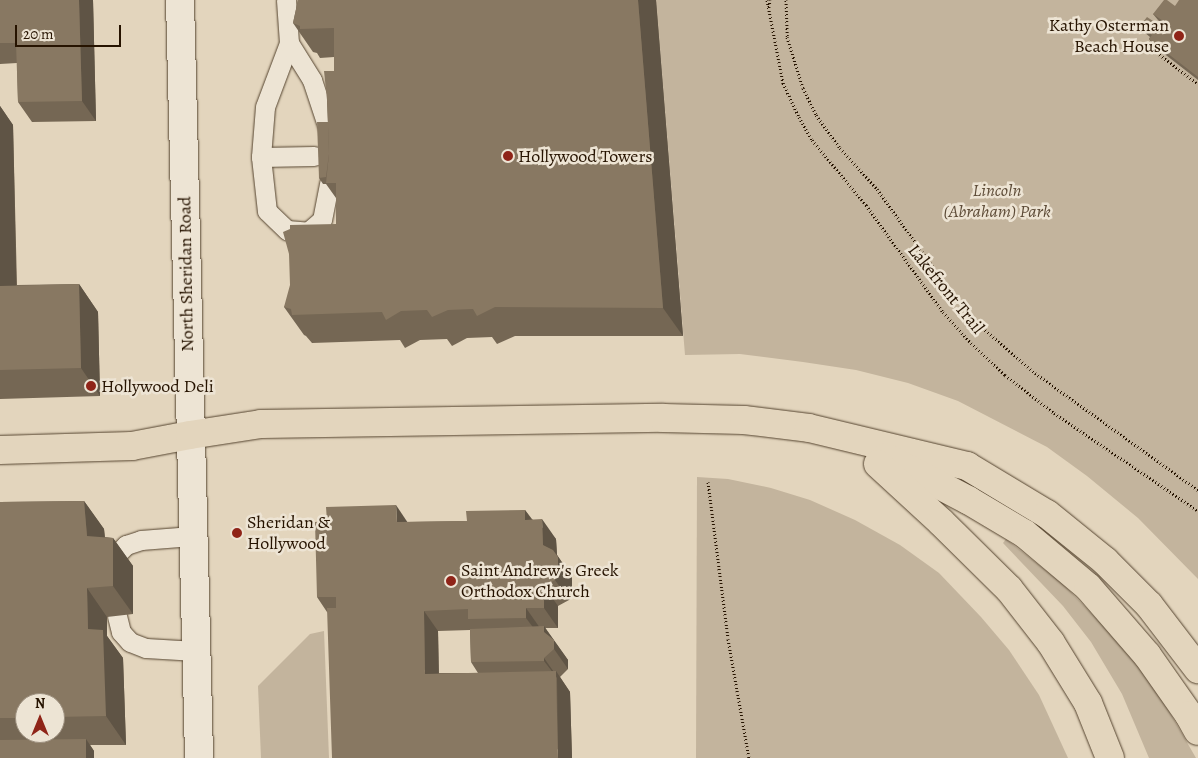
<!DOCTYPE html>
<html>
<head>
<meta charset="utf-8">
<style>
	body { margin:0 }
	#map { position:relative; width:1198px; height:758px; overflow:hidden; background:#e3d5bd; font-family:Alegreya,serif }
	div>[style] { position:absolute }
	[style*='--x'] { left:calc(var(--x)*1px); top:calc(var(--y)*1px); width:calc(var(--w)*1px); rotate:calc(var(--a)*1deg) }
	.green>* { inset:0; background:#c3b49d }
	.path>* { height:3px; margin-top:-1.5px; transform-origin:0; background:repeating-linear-gradient(90deg,#261300 0 1px,transparent 0 3.5px) }
	.roads { filter:drop-shadow(0 0 1px #55442f) drop-shadow(0 0 1px #55442f) }
	.service>* { height:19px; margin:-9.5px; padding:0 9.5px; transform-origin:9.5px; border-radius:9.5px; background:#ede4d4 }
	.secondary>* { height:28px; margin:-14px; padding:0 14px; transform-origin:14px; border-radius:14px; background:#ede4d4 }
	.primary>* { height:28px; margin:-14px; padding:0 14px; transform-origin:14px; border-radius:14px; background:#e3d5bd }
	.motorway>* { height:28px; margin:-14px; padding:0 14px; transform-origin:14px; border-radius:14px; background:#e3d5bd }
	.wall>* { inset:0; background:#756754 }
	.shaded-wall>* { inset:0; background:#5f5445 }
	.building>* { inset:0; background:#887862 }
	.dots>* { width:14px; height:14px; translate:-50% -50%; box-sizing:border-box; border:2px solid #ede4d4; border-radius:50% }
	span { translate:-50% -50%; white-space:nowrap; text-align:center; line-height:1.15; -webkit-text-stroke:5px #ede4d4; paint-order:stroke }
	.poi-label { font-size:18px; color:#261300 }
	.right { translate:-100% -50%; text-align:right }
	.left { translate:0 -50%; text-align:left }
	.park-label { font-size:18px; color:#5d4b37; font-style:italic }
	.street-label { font-size:18px; color:#261300 }
	.north { position:absolute; left:15px; top:693px; width:50px; height:50px; box-sizing:border-box; background:#ede4d4; border:1px solid #9d907f; border-radius:50%; rotate:0deg; font-size:14px; font-weight:700; line-height:20px; text-align:center; color:#261300 }
	.north::after { content:''; display:block; margin:auto; width:18px; height:22px; background:#8f2418; clip-path:polygon(50% 0,100% 100%,50% 72%,0 100%) }
	.scale { position:absolute; left:15px; top:25px; width:106px; height:22px; box-sizing:border-box; border:2px solid #261300; border-top:0; padding-left:6px; font-size:15px; line-height:18px; white-space:nowrap; color:#261300; -webkit-text-stroke:4px #ede4d4; paint-order:stroke }
</style>
</head>
<body>
<div id="map">
	<div class="green">
		<div style="clip-path:polygon(656px 0,1198px 0,1198px 579px,1138px 518px,1087px 476px,1047px 447px,958px 401px,908px 383px,856px 370px,803px 362px,740px 354px,685px 355px)"></div>
		<div style="clip-path:polygon(697px 477px,728px 479px,771px 488px,810px 500px,855px 520px,900px 545px,939px 573px,981px 617px,1009px 650px,1039px 695px,1068px 758px,696px 758px)"></div>
		<div style="clip-path:polygon(1006px 539px,1063px 584px,1118px 641px,1158px 692px,1196px 758px,1149px 758px,1122px 694px,1091px 642px,1063px 606px,1003px 543px)"></div>
		<div style="clip-path:polygon(324px 631px,329px 758px,261px 758px,258px 686px,310px 634px)"></div>
	</div>
	<div class="path">
		<div style="--x:767;--y:0;--w:85;--a:79.1"></div>
		<div style="--x:783;--y:83;--w:38;--a:65"></div>
		<div style="--x:799;--y:117;--w:26;--a:61"></div>
		<div style="--x:812;--y:140;--w:85;--a:50.3"></div>
		<div style="--x:866;--y:205;--w:132;--a:54.3"></div>
		<div style="--x:943;--y:312;--w:42;--a:47.9"></div>
		<div style="--x:971;--y:343;--w:47;--a:43.3"></div>
		<div style="--x:1005;--y:375;--w:62;--a:37.8"></div>
		<div style="--x:1054;--y:413;--w:174;--a:34.2"></div>
		<div style="--x:786;--y:0;--w:37;--a:88"></div>
		<div style="--x:787;--y:37;--w:53;--a:72.6"></div>
		<div style="--x:803;--y:88;--w:30;--a:64"></div>
		<div style="--x:816;--y:115;--w:41;--a:54"></div>
		<div style="--x:840;--y:148;--w:55;--a:47.9"></div>
		<div style="--x:877;--y:189;--w:127;--a:54.3"></div>
		<div style="--x:951;--y:292;--w:40;--a:50"></div>
		<div style="--x:977;--y:323;--w:77;--a:40.8"></div>
		<div style="--x:1035;--y:373;--w:201;--a:35.7"></div>
		<div style="--x:769;--y:7;--w:7;--a:-82"></div>
		<div style="--x:1151;--y:48;--w:59;--a:37.5"></div>
		<div style="--x:708;--y:482;--w:158;--a:82.7"></div>
		<div style="--x:728;--y:639;--w:121;--a:80"></div>
	</div>
	<div class="roads">
		<div class="service">
			<div style="--x:286;--y:0;--w:43;--a:86"></div>
			<div style="--x:289;--y:43;--w:68;--a:110.6"></div>
			<div style="--x:265;--y:107;--w:50;--a:94.6"></div>
			<div style="--x:261;--y:157;--w:54;--a:83.7"></div>
			<div style="--x:267;--y:211;--w:28;--a:44"></div>
			<div style="--x:287;--y:230;--w:21;--a:5"></div>
			<div style="--x:308;--y:232;--w:18;--a:-41"></div>
			<div style="--x:322;--y:220;--w:38;--a:-79"></div>
			<div style="--x:289;--y:43;--w:44;--a:58.1"></div>
			<div style="--x:312;--y:80;--w:51;--a:71.6"></div>
			<div style="--x:261;--y:157;--w:53;--a:-1.1"></div>
			<div style="--x:116;--y:565;--w:11;--a:-85"></div>
			<div style="--x:117;--y:554;--w:13;--a:-45"></div>
			<div style="--x:126;--y:545;--w:16;--a:-18"></div>
			<div style="--x:141;--y:540;--w:51;--a:-4.5"></div>
			<div style="--x:117;--y:616;--w:16;--a:76"></div>
			<div style="--x:121;--y:632;--w:13;--a:48"></div>
			<div style="--x:130;--y:642;--w:17;--a:21"></div>
			<div style="--x:146;--y:648;--w:50;--a:3.4"></div>
		</div>
		<div class="secondary">
			<div style="--x:180;--y:0;--w:758;--a:88.56"></div>
		</div>
		<div class="primary">
			<div style="--x:0;--y:450;--w:132;--a:-1.7"></div>
			<div style="--x:132;--y:446;--w:59;--a:-10.7"></div>
		</div>
		<div class="motorway">
			<div style="--x:190;--y:435;--w:72;--a:-8.8"></div>
			<div style="--x:261;--y:424;--w:402;--a:-0.9"></div>
			<div style="--x:663;--y:418;--w:81;--a:1.4"></div>
			<div style="--x:744;--y:420;--w:65;--a:7"></div>
			<div style="--x:809;--y:428;--w:163;--a:13.5"></div>
			<div style="--x:967;--y:466;--w:93;--a:31"></div>
			<div style="--x:1047;--y:514;--w:75;--a:39"></div>
			<div style="--x:1105;--y:561;--w:62;--a:45"></div>
			<div style="--x:1149;--y:605;--w:81;--a:52.6"></div>
			<div style="--x:886;--y:457;--w:93;--a:27.7"></div>
			<div style="--x:968;--y:500;--w:66;--a:30.8"></div>
			<div style="--x:1025;--y:534;--w:82;--a:40.1"></div>
			<div style="--x:1088;--y:587;--w:90;--a:49.1"></div>
			<div style="--x:1147;--y:655;--w:73;--a:55"></div>
			<div style="--x:1189;--y:715;--w:18;--a:61"></div>
			<div style="--x:878;--y:464;--w:86;--a:42.6"></div>
			<div style="--x:941;--y:522;--w:95;--a:44.6"></div>
			<div style="--x:1009;--y:589;--w:68;--a:52.1"></div>
			<div style="--x:1051;--y:643;--w:70;--a:58.3"></div>
			<div style="--x:1088;--y:703;--w:59;--a:68.2"></div>
		</div>
	</div>
	<div class="wall">
		<div style="clip-path:polygon(0 0,93px 0,96px 121px,32px 122px,18px 102px,17px 63px,0 64px)"></div>
		<div style="clip-path:polygon(298px 0,656px 0,683px 336px,515px 336px,497px 344px,492px 337px,467px 338px,452px 346px,447px 339px,420px 340px,405px 348px,400px 340px,312px 343px,306px 336px,304px 335px,284px 307px,336px 224px,336px 198px,326px 184px,323px 184px,319px 178px,328px 122px,327px 100px,334px 71px,334px 57px,320px 58px,317px 53px,313px 52px,293px 23px)"></div>
		<div style="clip-path:polygon(1198px 0,1198px 80px,1153px 45px,1149px 39px,1150px 37px,1144px 32px,1140px 26px,1159px 25px,1161px 23px,1158px 20px,1153px 14px,1175px 6px)"></div>
		<div style="clip-path:polygon(0 106px,13px 125px,17px 285px,79px 284px,98px 312px,100px 396px,0 399px)"></div>
		<div style="clip-path:polygon(evenodd,84px 501px,104px 529px,105px 537px,113px 538px,133px 566px,133px 614px,107px 617px,107px 636px,123px 658px,126px 745px,90px 745px,94px 751px,0 758px,0 502px,84px 501px,25px 703px,55px 703px,55px 733px,25px 733px,25px 703px)"></div>
		<div style="clip-path:polygon(evenodd,525px 510px,532px 519px,556px 539px,557px 555px,572px 577px,572px 593px,569px 600px,558px 606px,558px 628px,545px 628px,568px 660px,568px 669px,560px 677px,570px 692px,572px 758px,327px 612px,317px 597px,408px 522px,467px 521px,525px 510px,470px 630px,471px 662px,478px 673px,439px 673px,438px 631px,470px 630px)"></div>
	</div>
	<div class="shaded-wall">
		<div style="clip-path:polygon(79px 0,93px 0,96px 121px,82px 101px)"></div>
		<div style="clip-path:polygon(638px 0,656px 0,683px 336px,663px 308px)"></div>
		<div style="clip-path:polygon(0 106px,13px 125px,17px 314px,0 289px)"></div>
		<div style="clip-path:polygon(79px 284px,98px 312px,100px 396px,81px 368px)"></div>
		<div style="clip-path:polygon(84px 501px,104px 529px,107px 564px,87px 536px)"></div>
		<div style="clip-path:polygon(396px 505px,410px 526px,397px 522px)"></div>
		<div style="clip-path:polygon(525px 510px,539px 530px,525px 520px)"></div>
		<div style="clip-path:polygon(542px 519px,556px 539px,557px 555px,572px 577px,572px 593px,569px 600px,555px 580px,543px 545px)"></div>
		<div style="clip-path:polygon(113px 538px,133px 566px,133px 614px,113px 586px)"></div>
		<div style="clip-path:polygon(544px 586px,558px 606px,558px 628px,544px 608px)"></div>
		<div style="clip-path:polygon(87px 588px,107px 617px,107px 636px,123px 658px,126px 745px,106px 716px,88px 629px)"></div>
		<div style="clip-path:polygon(526px 608px,540px 628px,541px 638px,526px 618px)"></div>
		<div style="clip-path:polygon(424px 611px,438px 631px,439px 694px,425px 674px)"></div>
		<div style="clip-path:polygon(544px 626px,568px 660px,568px 669px,554px 649px,544px 632px)"></div>
		<div style="clip-path:polygon(544px 658px,556px 675px,556px 671px,570px 692px,572px 758px,558px 758px,557px 678px,544px 661px)"></div>
		<div style="clip-path:polygon(86px 739px,94px 751px,94px 758px,86px 758px)"></div>
	</div>
	<div class="building">
		<div style="clip-path:polygon(0 0,79px 0,82px 101px,18px 102px,16px 43px,0 43px)"></div>
		<div style="clip-path:polygon(298px 0,638px 0,663px 308px,495px 307px,477px 316px,473px 309px,448px 310px,432px 317px,427px 310px,401px 311px,386px 320px,382px 312px,292px 315px,291px 309px,284px 307px,290px 285px,289px 254px,283px 232px,290px 229px,290px 225px,336px 224px,336px 183px,326px 183px,329px 154px,327px 100px,324px 71px,334px 71px,334px 28px,300px 29px,300px 26px,293px 23px)"></div>
		<div style="clip-path:polygon(1164px 0,1167px 0,1175px 6px,1179px 0,1198px 0,1198px 77px,1149px 39px,1152px 35px,1140px 26px,1147px 17px,1159px 25px,1163px 21px,1153px 14px)"></div>
		<div style="clip-path:polygon(317px 122px,328px 122px,329px 154px,326px 177px,319px 178px)"></div>
		<div style="clip-path:polygon(79px 284px,81px 368px,0 370px,0 286px)"></div>
		<div style="clip-path:polygon(84px 501px,87px 536px,113px 538px,113px 586px,87px 588px,88px 629px,103px 630px,106px 716px,55px 717px,55px 703px,25px 703px,25px 718px,0 718px,0 502px)"></div>
		<div style="clip-path:polygon(396px 505px,397px 522px,467px 521px,466px 511px,525px 510px,525px 520px,542px 519px,543px 545px,553px 550px,558px 557px,558px 573px,555px 580px,544px 586px,544px 608px,526px 608px,526px 618px,468px 619px,468px 609px,424px 611px,425px 674px,556px 671px,558px 758px,332px 758px,327px 608px,336px 608px,336px 597px,317px 597px,315px 522px,327px 521px,326px 507px)"></div>
		<div style="clip-path:polygon(544px 626px,544px 632px,554px 640px,554px 649px,544px 658px,544px 661px,471px 662px,470px 629px)"></div>
		<div style="clip-path:polygon(86px 739px,86px 758px,0 758px,0 740px)"></div>
	</div>
	<div class="dots">
		<div style="left:1179px;top:36px;background:#8f2418"></div>
		<div style="left:508px;top:156px;background:#8f2418"></div>
		<div style="left:91px;top:386px;background:#8f2418"></div>
		<div style="left:237px;top:533px;background:#8f2418"></div>
		<div style="left:451px;top:581px;background:#8f2418"></div>
	</div>
	<div class="poi-label">
		<span class="right" style="left:1169px;top:36px">Kathy Osterman<br>Beach House</span>
		<span class="left" style="left:518px;top:156px">Hollywood Towers</span>
		<span class="left" style="left:101px;top:386px">Hollywood Deli</span>
		<span class="left" style="left:247px;top:533px">Sheridan &amp;<br>Hollywood</span>
		<span class="left" style="left:461px;top:581px">Saint Andrew's Greek<br>Orthodox Church</span>
	</div>
	<div class="park-label">
		<span style="left:997px;top:201px">Lincoln<br>(Abraham) Park</span>
	</div>
	<div class="street-label">
		<span style="left:186px;top:274px;rotate:-91deg">North Sheridan Road</span>
		<span style="left:946px;top:289px;rotate:51deg">Lakefront Trail</span>
	</div>
	<div class="north">N</div>
	<div class="scale">20 m</div>
</div>
</body>
</html>
